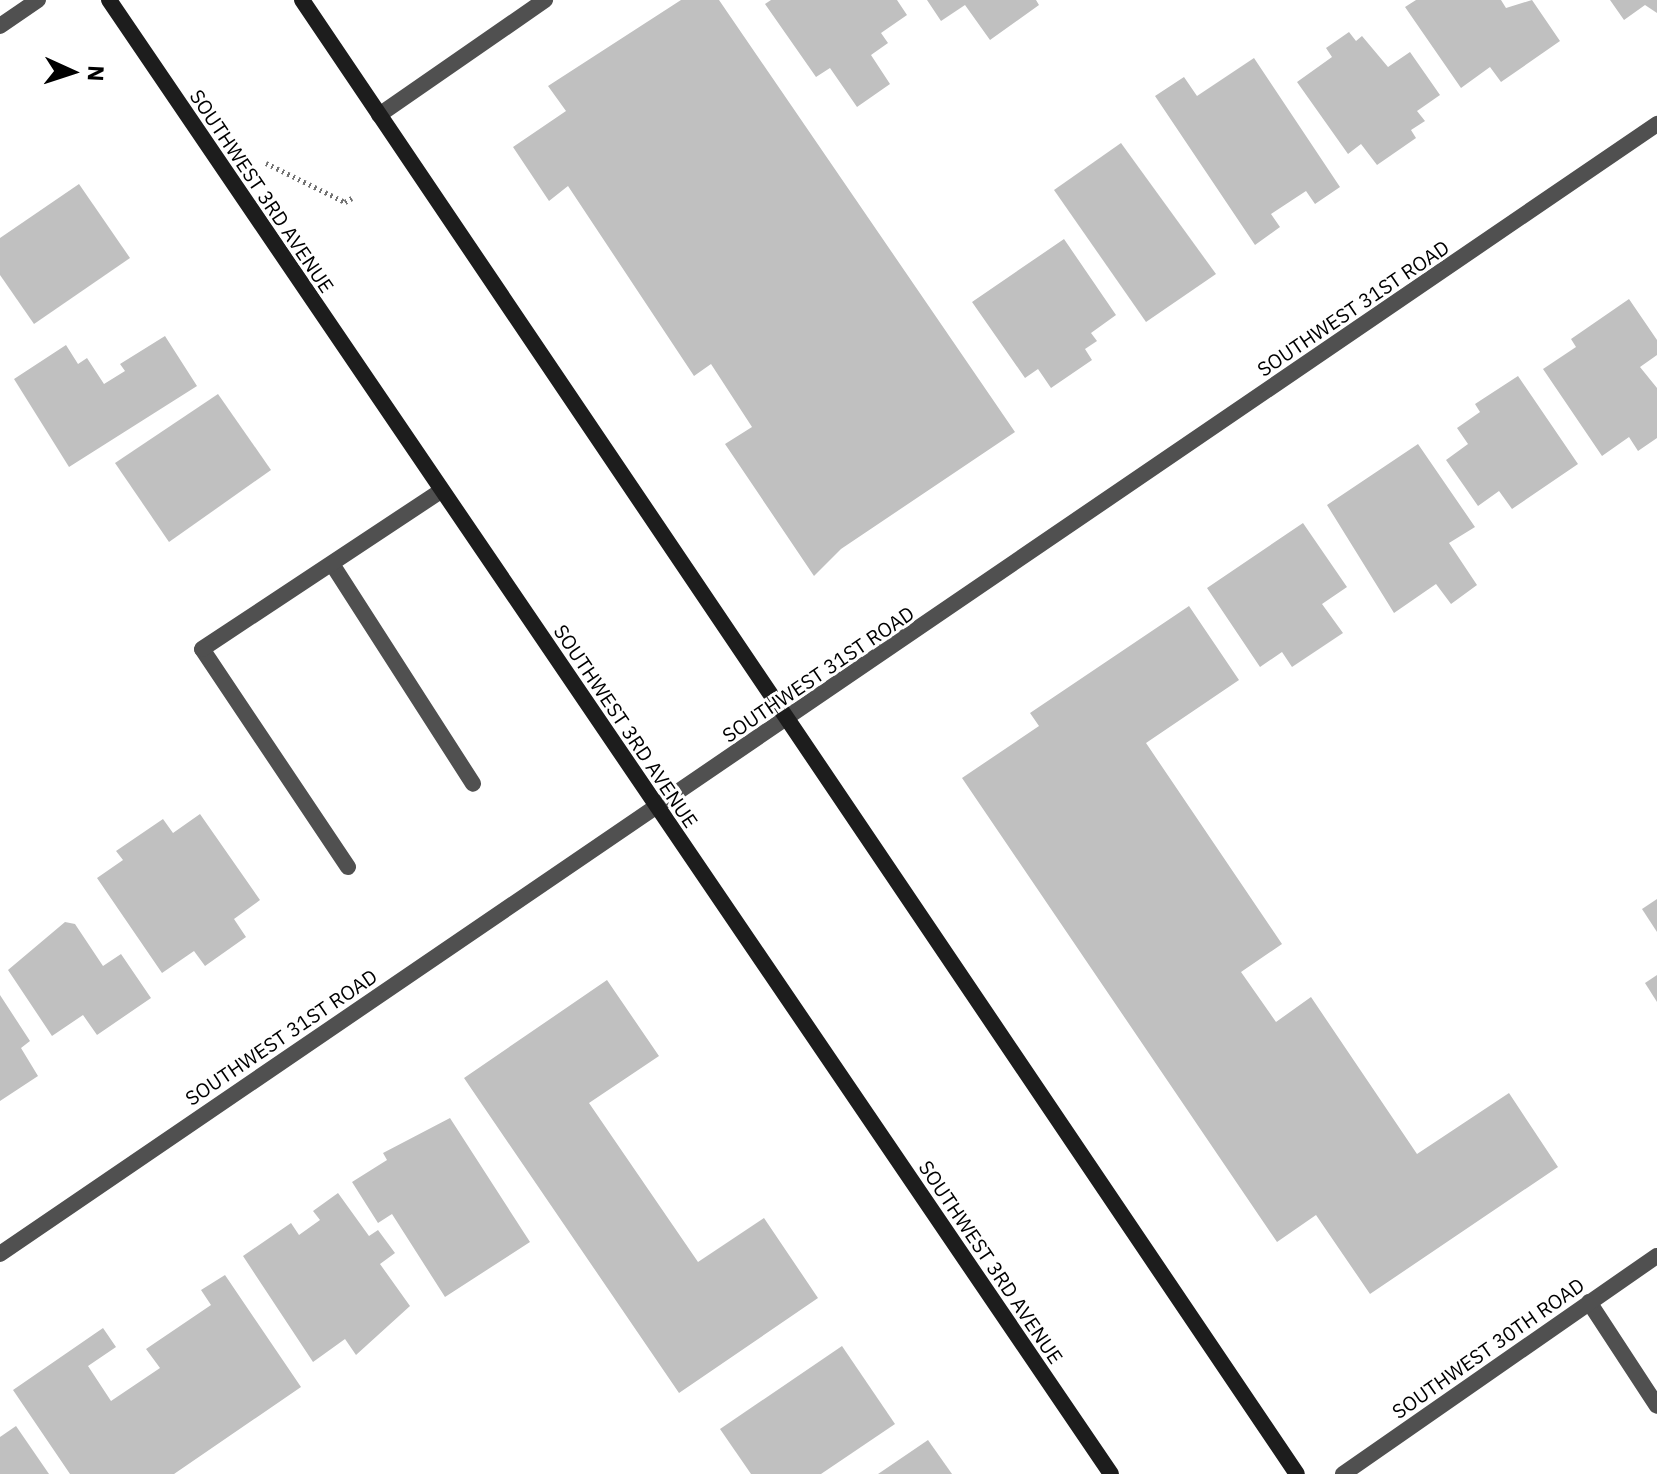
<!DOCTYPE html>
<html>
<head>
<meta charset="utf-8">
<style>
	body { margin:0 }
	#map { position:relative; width:1657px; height:1474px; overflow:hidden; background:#fff; font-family:"IBM Plex Sans",sans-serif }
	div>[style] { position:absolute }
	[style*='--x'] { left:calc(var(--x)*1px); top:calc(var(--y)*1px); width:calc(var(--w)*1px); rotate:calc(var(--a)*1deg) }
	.building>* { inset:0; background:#c0c0c0 }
	.path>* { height:5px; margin-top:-2.5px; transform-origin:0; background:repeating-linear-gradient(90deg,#727272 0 2px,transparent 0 6px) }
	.lane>* { height:16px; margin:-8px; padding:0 8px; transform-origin:8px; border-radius:8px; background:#505050 }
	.street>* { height:16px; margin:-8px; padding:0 8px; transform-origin:8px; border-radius:8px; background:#505050 }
	.secondary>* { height:16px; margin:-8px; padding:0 8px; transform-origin:8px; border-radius:8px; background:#1d1d1d }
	span { translate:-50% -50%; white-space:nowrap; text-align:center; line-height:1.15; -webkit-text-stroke:6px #fff; paint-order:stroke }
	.street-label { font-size:20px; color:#000 }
	.north { position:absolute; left:32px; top:32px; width:80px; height:80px; -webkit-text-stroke:6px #fff; paint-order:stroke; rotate:93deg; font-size:22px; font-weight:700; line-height:32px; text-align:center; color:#000 }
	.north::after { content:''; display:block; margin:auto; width:28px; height:36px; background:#000; clip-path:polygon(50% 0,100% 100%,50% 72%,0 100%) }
</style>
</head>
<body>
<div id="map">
	<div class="building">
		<div style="clip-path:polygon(681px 0,719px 0,1015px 432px,841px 549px,814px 576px,725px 444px,752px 427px,711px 364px,694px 376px,568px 186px,549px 201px,513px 147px,566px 111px,548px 86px)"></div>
		<div style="clip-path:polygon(771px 0,897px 0,907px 15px,881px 33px,888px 43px,871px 55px,890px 84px,857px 107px,830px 68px,816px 77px,765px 4px)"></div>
		<div style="clip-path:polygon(927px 0,1036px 0,1039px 5px,990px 40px,965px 5px,941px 21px)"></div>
		<div style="clip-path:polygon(1416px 0,1501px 0,1506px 8px,1532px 0,1560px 41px,1501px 82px,1490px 67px,1461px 88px,1405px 7px)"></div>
		<div style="clip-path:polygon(1610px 0,1657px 0,1657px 13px,1645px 5px,1624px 20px)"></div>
		<div style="clip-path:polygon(1349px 32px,1356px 41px,1362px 36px,1388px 67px,1410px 52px,1440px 95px,1417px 111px,1425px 121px,1411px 130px,1416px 138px,1377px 165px,1361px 144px,1348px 154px,1297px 82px,1332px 57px,1326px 48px)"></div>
		<div style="clip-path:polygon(1254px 58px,1340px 187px,1315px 204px,1306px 191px,1271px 214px,1280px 227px,1255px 245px,1155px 96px,1184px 77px,1197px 96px)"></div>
		<div style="clip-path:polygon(1121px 143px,1216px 274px,1146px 322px,1054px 190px)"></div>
		<div style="clip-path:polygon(79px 184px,130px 258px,34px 324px,0 275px,0 238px)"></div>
		<div style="clip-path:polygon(1064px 239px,1116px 315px,1091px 333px,1097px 341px,1085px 349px,1092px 360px,1051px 388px,1038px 369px,1025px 378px,972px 302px)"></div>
		<div style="clip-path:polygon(1629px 299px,1657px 340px,1657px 355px,1640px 367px,1657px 388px,1657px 438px,1638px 451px,1629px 437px,1602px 456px,1543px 369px,1576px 347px,1571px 339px)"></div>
		<div style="clip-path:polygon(165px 336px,197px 386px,69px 467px,14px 379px,66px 345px,78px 364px,87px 358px,104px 384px,125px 371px,120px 364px)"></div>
		<div style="clip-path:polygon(1518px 376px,1578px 464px,1512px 509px,1499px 491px,1478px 506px,1446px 460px,1468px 444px,1457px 428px,1480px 412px,1475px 404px)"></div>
		<div style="clip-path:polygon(218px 394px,271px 470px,169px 542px,115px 463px)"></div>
		<div style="clip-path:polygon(1418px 444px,1475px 527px,1449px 543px,1477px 585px,1451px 604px,1436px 584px,1394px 613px,1327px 505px)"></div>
		<div style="clip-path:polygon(1303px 523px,1347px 587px,1322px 604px,1343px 633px,1292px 667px,1282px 652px,1260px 667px,1207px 588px)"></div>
		<div style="clip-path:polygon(1189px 606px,1239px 680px,1146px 743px,1282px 944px,1241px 972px,1276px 1022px,1311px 997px,1417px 1154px,1509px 1093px,1558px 1167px,1370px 1294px,1316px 1215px,1277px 1242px,962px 778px,1039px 726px,1030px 713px)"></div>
		<div style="clip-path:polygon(200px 814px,260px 900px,234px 919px,246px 937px,205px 966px,194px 951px,162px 973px,97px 878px,123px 860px,116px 851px,163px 819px,173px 833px)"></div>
		<div style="clip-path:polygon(1657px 899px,1657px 932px,1642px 909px)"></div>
		<div style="clip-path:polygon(65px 922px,75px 924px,103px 966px,121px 954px,151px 998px,97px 1035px,83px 1015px,52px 1036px,8px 970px)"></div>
		<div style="clip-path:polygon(1657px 975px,1657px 1002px,1645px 983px)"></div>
		<div style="clip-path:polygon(607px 980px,659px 1056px,589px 1103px,698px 1262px,764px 1218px,818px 1298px,679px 1393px,464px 1078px)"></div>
		<div style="clip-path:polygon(0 995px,30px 1041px,21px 1048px,38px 1076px,0 1101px)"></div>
		<div style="clip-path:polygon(450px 1118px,530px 1242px,445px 1297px,392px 1214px,378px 1223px,352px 1182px,387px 1160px,383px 1153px)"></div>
		<div style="clip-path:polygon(338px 1193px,369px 1236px,378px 1230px,395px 1253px,380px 1264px,410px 1306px,356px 1355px,345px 1339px,313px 1362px,243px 1256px,291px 1223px,299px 1235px,320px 1220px,313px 1211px)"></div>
		<div style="clip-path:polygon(225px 1275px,301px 1387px,174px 1474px,70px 1474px,13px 1390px,103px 1328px,116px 1347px,88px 1366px,111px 1401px,160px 1368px,146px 1349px,211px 1305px,201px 1290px)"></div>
		<div style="clip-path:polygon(842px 1346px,895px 1424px,821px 1474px,751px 1474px,720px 1429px)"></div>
		<div style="clip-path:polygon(16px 1426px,49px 1474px,0 1474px,0 1437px)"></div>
		<div style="clip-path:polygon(928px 1440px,952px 1474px,878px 1474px)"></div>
	</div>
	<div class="path">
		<div style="--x:266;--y:163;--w:88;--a:26.3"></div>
		<div style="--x:345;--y:202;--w:8;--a:-30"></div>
	</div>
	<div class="lane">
		<div style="--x:332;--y:564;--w:261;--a:57.3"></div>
		<div style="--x:348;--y:867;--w:262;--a:-123.8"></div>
		<div style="--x:202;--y:649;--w:287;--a:-33.5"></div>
		<div style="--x:1589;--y:1302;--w:124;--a:56.8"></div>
	</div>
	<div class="street">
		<div style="--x:0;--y:26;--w:46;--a:-34.4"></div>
		<div style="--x:379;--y:115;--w:202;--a:-34.7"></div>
		<div style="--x:0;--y:1254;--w:2006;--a:-34.29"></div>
		<div style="--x:1343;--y:1474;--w:382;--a:-34.8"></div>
	</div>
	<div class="secondary">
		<div style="--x:109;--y:0;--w:1782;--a:55.79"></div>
		<div style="--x:302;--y:0;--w:1778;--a:55.98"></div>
	</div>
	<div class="street-label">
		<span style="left:262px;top:191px;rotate:56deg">SOUTHWEST 3RD AVENUE</span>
		<span style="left:1353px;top:308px;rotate:-34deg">SOUTHWEST 31ST ROAD</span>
		<span style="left:818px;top:674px;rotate:-34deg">SOUTHWEST 31ST ROAD</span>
		<span style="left:626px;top:726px;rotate:56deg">SOUTHWEST 3RD AVENUE</span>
		<span style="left:281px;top:1037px;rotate:-34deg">SOUTHWEST 31ST ROAD</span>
		<span style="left:991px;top:1262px;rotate:56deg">SOUTHWEST 3RD AVENUE</span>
		<span style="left:1488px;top:1348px;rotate:-35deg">SOUTHWEST 30TH ROAD</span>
	</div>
	<div class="north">N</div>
</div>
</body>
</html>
